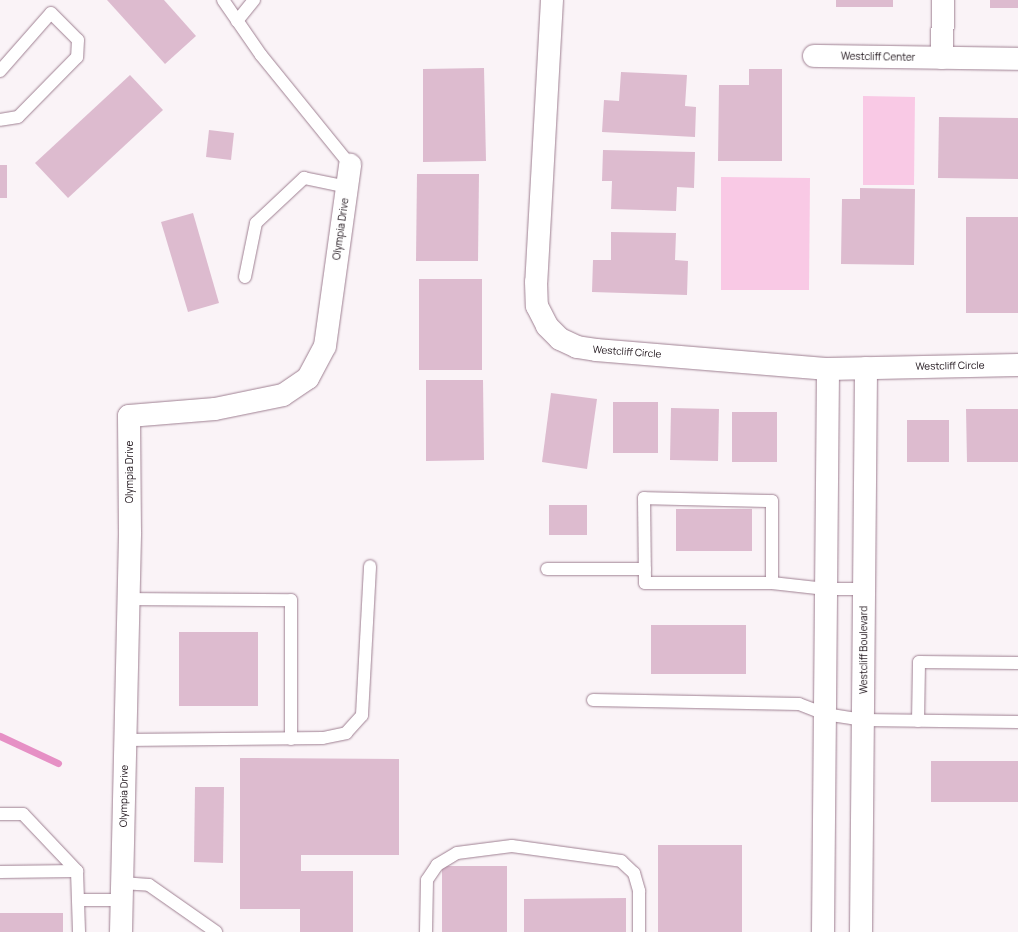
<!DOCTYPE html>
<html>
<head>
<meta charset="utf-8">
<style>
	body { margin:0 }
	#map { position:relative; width:1018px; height:932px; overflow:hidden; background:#faf3f7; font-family:Manrope,sans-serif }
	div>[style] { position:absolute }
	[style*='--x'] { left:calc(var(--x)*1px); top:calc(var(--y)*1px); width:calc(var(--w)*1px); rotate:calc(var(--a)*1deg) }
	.green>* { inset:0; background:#f9c9e5 }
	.stream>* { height:7px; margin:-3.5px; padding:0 3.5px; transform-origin:3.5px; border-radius:3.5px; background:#e690c5 }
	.building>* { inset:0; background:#ddbbcf }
	.roads { filter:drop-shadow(0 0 1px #9f8092) drop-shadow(0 0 1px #9f8092) }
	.lane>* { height:12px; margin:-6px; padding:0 6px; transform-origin:6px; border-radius:6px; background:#fff }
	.street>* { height:22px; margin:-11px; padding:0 11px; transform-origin:11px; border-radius:11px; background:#fff }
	span { translate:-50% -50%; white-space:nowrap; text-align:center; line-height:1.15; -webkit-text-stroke:3.5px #fff; paint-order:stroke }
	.street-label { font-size:10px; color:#1a0f16 }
</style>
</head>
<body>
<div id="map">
	<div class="green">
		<div style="clip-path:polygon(863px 96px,915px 97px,914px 185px,863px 185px)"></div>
		<div style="clip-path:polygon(721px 177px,810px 178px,809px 290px,721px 290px)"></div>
	</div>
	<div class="stream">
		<div style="--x:0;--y:736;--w:64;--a:25"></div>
	</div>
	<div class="building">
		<div style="clip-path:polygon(107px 0,164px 0,196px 36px,165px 64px)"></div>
		<div style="clip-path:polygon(836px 0,893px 0,893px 7px,836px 7px)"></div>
		<div style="clip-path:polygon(990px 0,1018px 0,1018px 8px,990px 8px)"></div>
		<div style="clip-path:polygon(484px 68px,486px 161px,423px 162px,423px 69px)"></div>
		<div style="clip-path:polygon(749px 69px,782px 69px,782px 161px,718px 161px,719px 85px,749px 85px)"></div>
		<div style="clip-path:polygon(621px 72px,687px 75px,685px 106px,696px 107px,695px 137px,602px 132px,604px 100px,619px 101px)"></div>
		<div style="clip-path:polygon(130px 75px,163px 110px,68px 198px,35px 163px)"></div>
		<div style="clip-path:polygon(939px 117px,1018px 118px,1018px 179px,938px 178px)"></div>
		<div style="clip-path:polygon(209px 130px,234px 133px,231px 160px,206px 157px)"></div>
		<div style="clip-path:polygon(603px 150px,695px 152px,694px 188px,677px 187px,676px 211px,611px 209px,612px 181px,602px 181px)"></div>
		<div style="clip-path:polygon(0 165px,7px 165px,7px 198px,0 198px)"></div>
		<div style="clip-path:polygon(417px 174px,479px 174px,478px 261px,416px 261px)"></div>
		<div style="clip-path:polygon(860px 188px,915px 189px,914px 265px,841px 264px,842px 199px,860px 199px)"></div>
		<div style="clip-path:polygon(193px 213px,219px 303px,188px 312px,161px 222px)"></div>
		<div style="clip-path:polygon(966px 217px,1018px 217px,1018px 313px,966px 313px)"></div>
		<div style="clip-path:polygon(611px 232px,676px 233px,675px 260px,688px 261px,687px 295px,592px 292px,593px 260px,611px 260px)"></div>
		<div style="clip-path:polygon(419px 279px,482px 279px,482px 370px,419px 370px)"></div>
		<div style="clip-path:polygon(426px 380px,483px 380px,484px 460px,426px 461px)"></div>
		<div style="clip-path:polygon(551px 393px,597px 399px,587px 469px,542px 462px)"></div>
		<div style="clip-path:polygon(613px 402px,658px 402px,658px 453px,613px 453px)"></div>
		<div style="clip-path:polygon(671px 408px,719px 409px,718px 461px,670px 460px)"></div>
		<div style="clip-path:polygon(966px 409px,1018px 409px,1018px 462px,967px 462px)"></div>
		<div style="clip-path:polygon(732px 412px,777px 412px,777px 462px,732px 462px)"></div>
		<div style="clip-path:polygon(907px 420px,949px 420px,949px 462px,907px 462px)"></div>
		<div style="clip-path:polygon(549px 505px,587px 505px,587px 535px,549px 535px)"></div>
		<div style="clip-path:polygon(676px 509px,752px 509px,752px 551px,676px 551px)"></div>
		<div style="clip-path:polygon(651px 625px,746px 625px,746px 674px,651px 674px)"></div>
		<div style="clip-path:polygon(179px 632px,258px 632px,258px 706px,179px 706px)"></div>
		<div style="clip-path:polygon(240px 758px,399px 759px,399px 855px,301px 855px,301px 871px,353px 871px,353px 932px,300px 932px,300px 909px,240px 909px)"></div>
		<div style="clip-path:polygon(931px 761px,1018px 761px,1018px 802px,931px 802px)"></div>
		<div style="clip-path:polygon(195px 787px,224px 787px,223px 863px,194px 862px)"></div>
		<div style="clip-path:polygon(658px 845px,742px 845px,742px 932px,658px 932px)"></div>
		<div style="clip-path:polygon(442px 866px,507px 866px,507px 932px,442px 932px)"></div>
		<div style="clip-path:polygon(626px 898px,626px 932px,524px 932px,524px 899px)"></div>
		<div style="clip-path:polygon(0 913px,63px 913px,63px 932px,0 932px)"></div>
	</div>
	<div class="roads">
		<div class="lane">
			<div style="--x:223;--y:0;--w:67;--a:55.4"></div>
			<div style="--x:261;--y:55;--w:141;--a:51"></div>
			<div style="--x:237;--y:21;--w:27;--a:-51"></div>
			<div style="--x:0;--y:71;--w:77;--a:-48.7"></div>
			<div style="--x:51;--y:13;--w:38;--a:45"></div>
			<div style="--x:78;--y:40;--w:17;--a:93"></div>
			<div style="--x:77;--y:57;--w:84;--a:134.5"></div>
			<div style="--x:18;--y:117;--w:18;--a:171"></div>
			<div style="--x:245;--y:277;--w:55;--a:-78.5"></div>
			<div style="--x:256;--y:223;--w:66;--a:-43.2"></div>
			<div style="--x:304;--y:178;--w:44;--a:11.8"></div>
			<div style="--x:547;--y:569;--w:98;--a:0"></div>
			<div style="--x:772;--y:583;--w:82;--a:-90"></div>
			<div style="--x:772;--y:501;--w:128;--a:-178.7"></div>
			<div style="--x:644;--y:498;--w:85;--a:89.3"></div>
			<div style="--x:645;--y:583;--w:127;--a:0"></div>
			<div style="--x:772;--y:583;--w:54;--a:6.3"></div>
			<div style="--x:826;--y:589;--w:38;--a:0"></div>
			<div style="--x:128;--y:599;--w:163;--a:0.4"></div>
			<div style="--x:291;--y:600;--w:139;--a:90"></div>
			<div style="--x:593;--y:700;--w:206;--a:1.1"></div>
			<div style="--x:799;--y:704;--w:28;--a:21"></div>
			<div style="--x:825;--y:714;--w:38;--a:9"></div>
			<div style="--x:863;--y:720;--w:155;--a:0.7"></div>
			<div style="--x:918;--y:721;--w:59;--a:-89"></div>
			<div style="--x:919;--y:662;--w:99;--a:0.6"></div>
			<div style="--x:125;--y:740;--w:198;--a:-0.6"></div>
			<div style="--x:323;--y:738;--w:24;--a:-12"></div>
			<div style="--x:346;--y:733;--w:24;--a:-48"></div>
			<div style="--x:362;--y:715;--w:149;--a:-86.9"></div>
			<div style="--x:0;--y:814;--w:23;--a:0"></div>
			<div style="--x:23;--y:814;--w:79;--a:46.5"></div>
			<div style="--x:77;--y:871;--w:61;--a:88.1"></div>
			<div style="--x:0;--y:872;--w:77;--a:-0.7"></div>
			<div style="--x:122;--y:883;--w:27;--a:4"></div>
			<div style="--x:149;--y:885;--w:82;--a:35"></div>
			<div style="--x:78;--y:900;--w:44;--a:0"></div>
			<div style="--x:426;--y:932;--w:52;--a:-88.9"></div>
			<div style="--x:427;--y:880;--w:18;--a:-56"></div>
			<div style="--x:437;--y:865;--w:23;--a:-31"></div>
			<div style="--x:457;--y:853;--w:55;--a:-7.3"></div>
			<div style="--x:512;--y:846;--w:110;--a:7.8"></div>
			<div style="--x:621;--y:861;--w:18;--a:43"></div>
			<div style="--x:634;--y:873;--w:19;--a:74"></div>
			<div style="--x:639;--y:891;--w:41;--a:90"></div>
		</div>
		<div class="street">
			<div style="--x:552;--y:0;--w:282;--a:93.2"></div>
			<div style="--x:536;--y:282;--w:24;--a:88"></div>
			<div style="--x:537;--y:306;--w:22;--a:63"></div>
			<div style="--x:547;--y:326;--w:18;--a:45"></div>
			<div style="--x:560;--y:339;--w:19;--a:25"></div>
			<div style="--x:577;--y:347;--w:19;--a:9"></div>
			<div style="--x:596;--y:350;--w:233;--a:4.7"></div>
			<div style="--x:828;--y:369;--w:190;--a:-1.2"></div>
			<div style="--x:814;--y:56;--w:204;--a:0.8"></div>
			<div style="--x:942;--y:58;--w:58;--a:-89"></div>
			<div style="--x:121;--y:932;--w:400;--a:-88.7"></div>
			<div style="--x:130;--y:532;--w:116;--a:-90.5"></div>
			<div style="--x:129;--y:416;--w:86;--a:-4.7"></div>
			<div style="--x:215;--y:409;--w:69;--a:-11.6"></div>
			<div style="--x:283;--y:395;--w:30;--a:-34"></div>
			<div style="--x:308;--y:378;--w:36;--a:-62"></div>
			<div style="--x:325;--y:346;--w:183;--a:-82.1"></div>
			<div style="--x:823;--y:932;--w:563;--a:-89.49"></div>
			<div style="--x:861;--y:932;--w:564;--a:-89.49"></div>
		</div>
	</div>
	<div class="street-label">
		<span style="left:878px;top:57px;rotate:1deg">Westcliff Center</span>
		<span style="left:341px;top:229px;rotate:-82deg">Olympia Drive</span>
		<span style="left:627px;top:352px;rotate:4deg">Westcliff Circle</span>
		<span style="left:950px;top:366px;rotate:-1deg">Westcliff Circle</span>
		<span style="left:130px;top:472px;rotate:-90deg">Olympia Drive</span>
		<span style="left:864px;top:650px;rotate:-90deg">Westcliff Boulevard</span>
		<span style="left:124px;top:796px;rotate:-89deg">Olympia Drive</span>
	</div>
</div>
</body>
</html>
